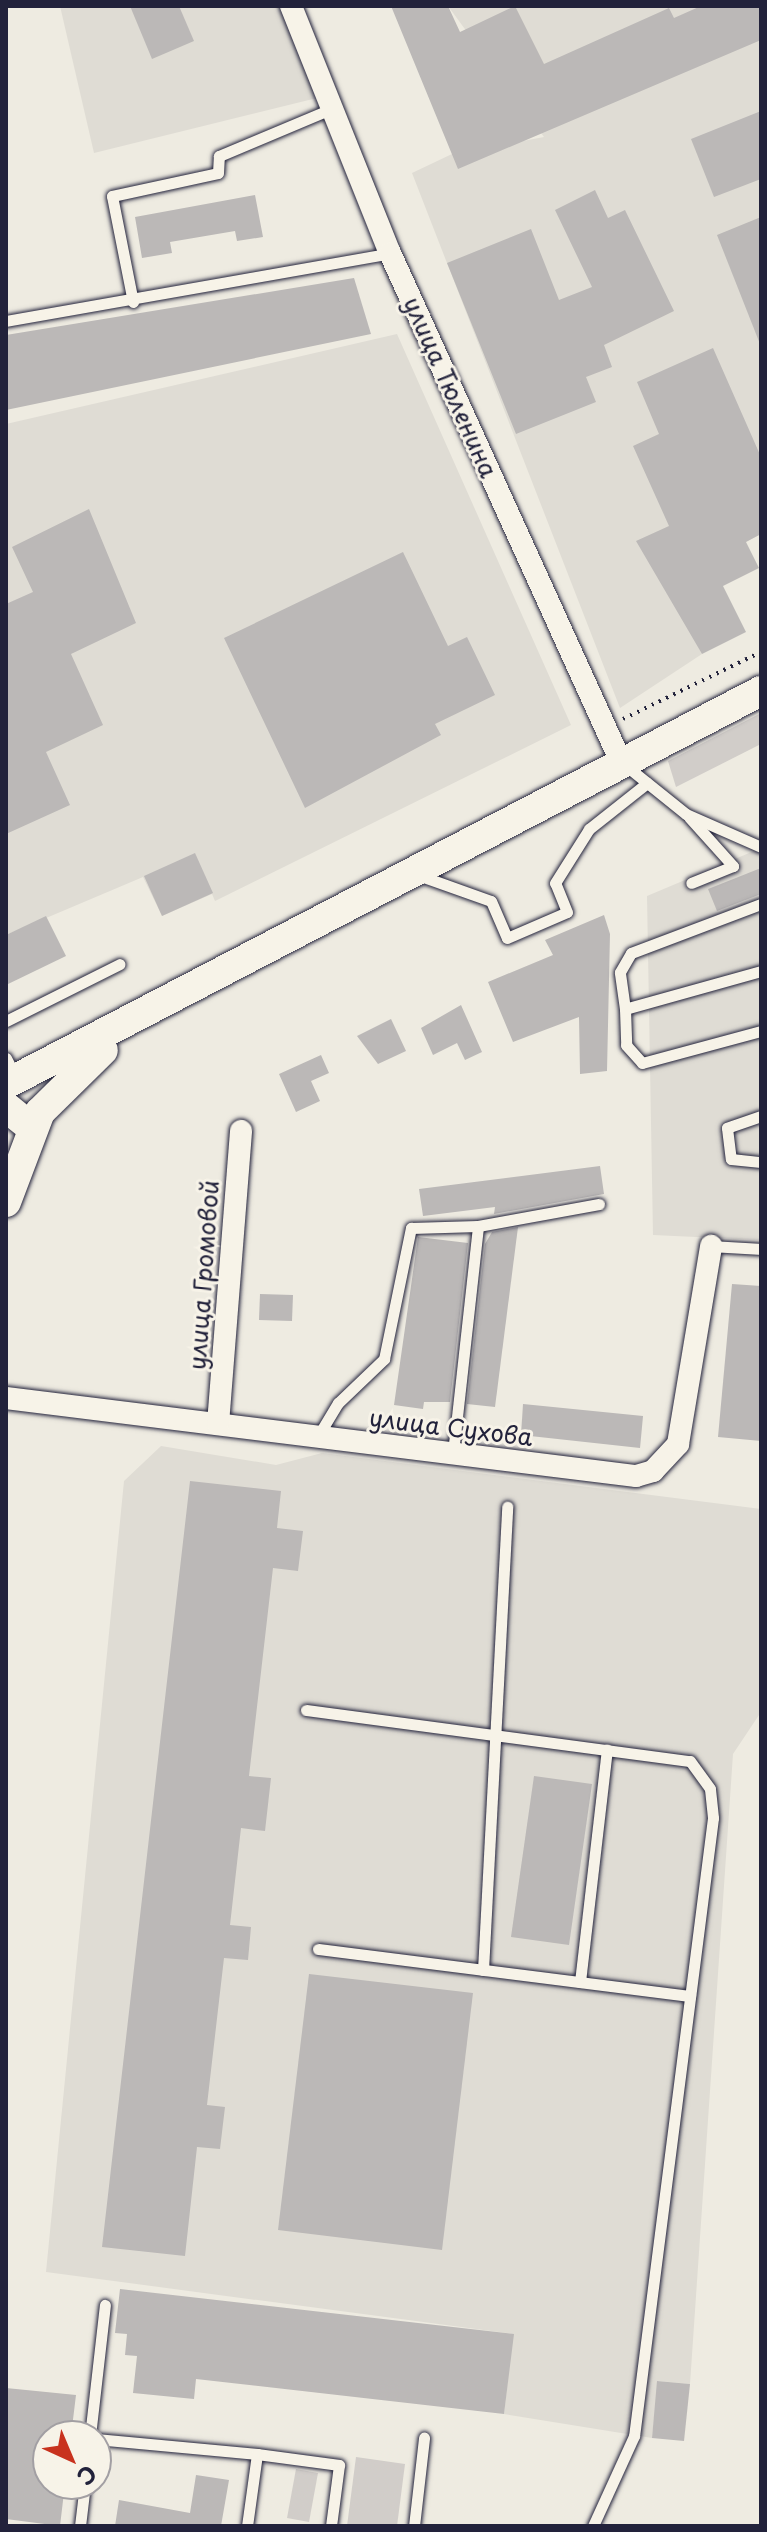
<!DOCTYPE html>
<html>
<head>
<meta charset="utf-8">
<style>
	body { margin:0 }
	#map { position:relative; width:767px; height:2532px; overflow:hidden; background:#eeebe1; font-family:"Playpen Sans",sans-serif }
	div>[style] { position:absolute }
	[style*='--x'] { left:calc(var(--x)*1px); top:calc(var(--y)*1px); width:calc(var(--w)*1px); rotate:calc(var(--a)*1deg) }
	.built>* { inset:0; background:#dfdcd4 }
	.green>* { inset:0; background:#d1cdc9 }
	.building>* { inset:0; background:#bbb8b7 }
	.path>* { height:4px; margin-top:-2px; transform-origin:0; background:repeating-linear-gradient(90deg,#22223b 0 2px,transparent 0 8px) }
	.roads { filter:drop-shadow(0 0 2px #22223b) drop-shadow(0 0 2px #22223b) }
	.lane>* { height:11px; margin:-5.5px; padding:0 5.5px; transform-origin:5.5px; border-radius:5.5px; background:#f7f3e8 }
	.street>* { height:22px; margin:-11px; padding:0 11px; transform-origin:11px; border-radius:11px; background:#f7f3e8 }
	.secondary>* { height:30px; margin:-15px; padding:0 15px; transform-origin:15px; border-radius:15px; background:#f7f3e8 }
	span { translate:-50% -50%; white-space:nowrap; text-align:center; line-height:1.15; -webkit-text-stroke:6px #f7f3e8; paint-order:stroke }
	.street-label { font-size:24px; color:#22223b }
	.frame { position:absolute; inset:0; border:8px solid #22223b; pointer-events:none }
	.north { position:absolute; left:32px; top:2420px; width:80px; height:80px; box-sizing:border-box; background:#f7f3e8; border:2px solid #a29fa3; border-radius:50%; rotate:136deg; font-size:22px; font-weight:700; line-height:32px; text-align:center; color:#22223b }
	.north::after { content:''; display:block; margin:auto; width:28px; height:36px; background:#c8321e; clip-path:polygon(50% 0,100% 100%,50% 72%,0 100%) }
</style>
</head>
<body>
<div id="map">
	<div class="built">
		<div style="clip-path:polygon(60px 6px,280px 6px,317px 98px,94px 153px)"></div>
		<div style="clip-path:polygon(448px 6px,761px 6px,761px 534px,666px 583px,702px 654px,620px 708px,412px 173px,452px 154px,544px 137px)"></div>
		<div style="clip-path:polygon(397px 334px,571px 725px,215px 901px,212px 894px,162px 916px,143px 877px,6px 935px,6px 424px)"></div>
		<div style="clip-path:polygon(761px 848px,761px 1240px,653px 1235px,647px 896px)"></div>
		<div style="clip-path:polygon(161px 1446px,276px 1465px,322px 1453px,761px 1509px,761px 1712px,733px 1754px,690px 2384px,658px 2381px,652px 2438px,504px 2414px,513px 2334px,46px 2272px,124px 1481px)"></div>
	</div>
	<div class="green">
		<div style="clip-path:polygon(761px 713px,761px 744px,676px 787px,668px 761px)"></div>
		<div style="clip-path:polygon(356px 2457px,405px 2464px,397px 2526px,347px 2526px)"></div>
		<div style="clip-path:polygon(296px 2469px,318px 2473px,309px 2522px,287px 2518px)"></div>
	</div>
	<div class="building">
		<div style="clip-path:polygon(130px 6px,179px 6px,194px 41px,152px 59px)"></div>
		<div style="clip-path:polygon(391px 6px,448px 6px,460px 32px,515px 6px,544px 64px,669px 8px,674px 18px,701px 6px,761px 6px,761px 40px,458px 169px)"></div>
		<div style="clip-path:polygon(761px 111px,761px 179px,714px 197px,691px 139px)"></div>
		<div style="clip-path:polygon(595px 190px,608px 218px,625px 210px,674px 311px,604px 345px,612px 367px,586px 377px,596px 402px,516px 434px,447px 263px,531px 229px,559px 300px,592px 287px,555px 210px)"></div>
		<div style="clip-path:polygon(255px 195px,263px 237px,237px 241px,235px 231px,170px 242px,172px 253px,142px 258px,135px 217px)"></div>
		<div style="clip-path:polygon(761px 217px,761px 344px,760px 344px,717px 235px)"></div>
		<div style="clip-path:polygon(354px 278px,371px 334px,6px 410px,6px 335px)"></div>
		<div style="clip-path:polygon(713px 348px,761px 457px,761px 534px,746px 542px,759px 568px,723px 586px,746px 632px,702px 654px,636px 541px,669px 526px,633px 446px,659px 434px,637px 382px)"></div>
		<div style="clip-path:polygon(89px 509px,136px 623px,71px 654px,103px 725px,46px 752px,70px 805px,6px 834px,6px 604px,33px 592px,12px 547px)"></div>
		<div style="clip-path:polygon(403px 552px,448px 646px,467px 637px,495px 695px,435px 724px,441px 735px,305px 808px,224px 638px)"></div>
		<div style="clip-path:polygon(195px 853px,213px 893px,162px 916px,144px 876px)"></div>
		<div style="clip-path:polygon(761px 868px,761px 894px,717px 911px,708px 889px)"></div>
		<div style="clip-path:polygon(604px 915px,610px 934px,607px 1071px,580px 1074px,579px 1017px,513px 1042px,488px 982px,553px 955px,545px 940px)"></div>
		<div style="clip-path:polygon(46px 916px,66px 956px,6px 985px,6px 935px)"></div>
		<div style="clip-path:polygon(461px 1005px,482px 1052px,465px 1060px,457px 1043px,433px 1055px,421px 1028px)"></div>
		<div style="clip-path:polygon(391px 1019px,406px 1051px,378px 1064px,357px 1036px)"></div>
		<div style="clip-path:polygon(321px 1055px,329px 1073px,311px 1081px,320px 1101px,296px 1112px,279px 1074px)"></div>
		<div style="clip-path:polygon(600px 1166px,604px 1194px,494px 1214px,495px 1207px,423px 1216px,419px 1189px)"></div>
		<div style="clip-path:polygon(518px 1227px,495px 1407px,467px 1404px,485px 1244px,492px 1232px)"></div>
		<div style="clip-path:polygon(418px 1237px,468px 1243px,450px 1402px,424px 1402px,423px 1409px,394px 1405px)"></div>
		<div style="clip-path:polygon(732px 1284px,761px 1286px,761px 1441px,718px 1437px)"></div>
		<div style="clip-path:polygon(260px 1294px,293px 1295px,292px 1321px,259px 1320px)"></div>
		<div style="clip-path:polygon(523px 1404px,643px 1416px,640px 1448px,521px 1435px)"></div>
		<div style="clip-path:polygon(190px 1481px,281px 1491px,277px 1528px,303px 1531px,298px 1571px,273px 1568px,249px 1776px,271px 1778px,265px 1831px,241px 1828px,230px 1925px,251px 1927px,248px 1960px,224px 1958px,207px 2105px,225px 2107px,220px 2149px,197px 2147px,185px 2256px,102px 2247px)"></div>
		<div style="clip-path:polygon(534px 1776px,592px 1784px,569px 1945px,511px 1937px)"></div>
		<div style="clip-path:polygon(309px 1974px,473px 1993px,442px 2250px,278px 2230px)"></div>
		<div style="clip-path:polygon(120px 2289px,514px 2334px,504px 2414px,196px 2379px,194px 2399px,133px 2393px,137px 2356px,125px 2355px,127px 2334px,115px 2333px)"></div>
		<div style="clip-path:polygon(657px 2381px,690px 2384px,684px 2441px,652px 2438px)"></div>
		<div style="clip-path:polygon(6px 2388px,76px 2395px,71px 2436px,48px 2436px,48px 2484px,65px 2484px,60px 2526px,6px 2519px)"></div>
		<div style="clip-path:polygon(196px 2475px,229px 2480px,221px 2526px,115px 2526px,119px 2500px,190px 2513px)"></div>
	</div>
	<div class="path">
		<div style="--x:623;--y:719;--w:153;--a:-25.9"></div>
	</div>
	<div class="roads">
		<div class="lane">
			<div style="--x:133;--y:302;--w:108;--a:-101.2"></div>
			<div style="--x:112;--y:196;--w:108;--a:-12.2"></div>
			<div style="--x:218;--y:173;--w:17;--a:-87"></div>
			<div style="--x:219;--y:156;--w:121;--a:-22.8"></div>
			<div style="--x:6;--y:321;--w:390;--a:-10"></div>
			<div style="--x:625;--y:765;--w:78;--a:38.8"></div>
			<div style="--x:686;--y:814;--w:82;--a:23.7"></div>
			<div style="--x:689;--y:817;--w:66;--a:48.1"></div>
			<div style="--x:733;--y:866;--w:45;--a:158"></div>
			<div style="--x:418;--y:875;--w:77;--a:19.6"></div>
			<div style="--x:491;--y:901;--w:40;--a:66.6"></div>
			<div style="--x:507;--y:938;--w:65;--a:-23.4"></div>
			<div style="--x:567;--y:912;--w:31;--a:-112"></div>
			<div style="--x:555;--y:883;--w:64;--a:-57.8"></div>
			<div style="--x:589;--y:829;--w:74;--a:-38.4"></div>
			<div style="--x:761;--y:971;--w:141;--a:164.4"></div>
			<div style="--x:625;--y:1009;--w:36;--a:88"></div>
			<div style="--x:626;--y:1045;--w:24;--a:48"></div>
			<div style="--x:642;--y:1063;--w:123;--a:-15.1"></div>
			<div style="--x:625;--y:1009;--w:37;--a:-98"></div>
			<div style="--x:620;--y:972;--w:22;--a:-60"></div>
			<div style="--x:631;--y:953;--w:139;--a:-20.7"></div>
			<div style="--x:6;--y:1021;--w:127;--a:-26.6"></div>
			<div style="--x:6;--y:1058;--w:22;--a:63"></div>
			<div style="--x:761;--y:1116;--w:36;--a:161"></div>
			<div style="--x:727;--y:1128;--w:31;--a:83"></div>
			<div style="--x:731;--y:1159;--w:30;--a:6"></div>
			<div style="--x:711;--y:1246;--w:50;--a:3.4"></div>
			<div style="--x:318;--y:1436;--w:39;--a:-59"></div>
			<div style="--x:338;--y:1403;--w:64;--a:-43.7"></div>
			<div style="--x:384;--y:1359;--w:134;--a:-78.4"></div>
			<div style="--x:411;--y:1228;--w:67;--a:-1.7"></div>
			<div style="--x:478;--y:1226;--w:123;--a:-10.3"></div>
			<div style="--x:453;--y:1453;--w:228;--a:-83.7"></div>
			<div style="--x:306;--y:1710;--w:387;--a:7.6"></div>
			<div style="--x:690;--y:1761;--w:34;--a:54"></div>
			<div style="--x:710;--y:1789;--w:29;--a:84"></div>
			<div style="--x:713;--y:1818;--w:623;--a:97.28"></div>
			<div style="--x:634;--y:2436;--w:99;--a:114.5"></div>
			<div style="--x:318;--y:1949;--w:375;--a:7.2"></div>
			<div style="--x:483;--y:1970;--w:464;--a:-87"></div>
			<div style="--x:580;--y:1982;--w:234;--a:-83.4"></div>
			<div style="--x:90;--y:2436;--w:132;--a:-83.5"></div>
			<div style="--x:96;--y:2439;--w:162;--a:5.3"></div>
			<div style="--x:257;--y:2454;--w:73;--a:97.9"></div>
			<div style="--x:257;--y:2454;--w:83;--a:7.6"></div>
			<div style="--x:339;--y:2465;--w:62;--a:97.5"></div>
			<div style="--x:80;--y:2526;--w:42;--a:-83.2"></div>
			<div style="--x:414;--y:2526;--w:89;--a:-83.5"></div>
		</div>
		<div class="street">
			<div style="--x:291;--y:6;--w:266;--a:68.2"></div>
			<div style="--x:390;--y:253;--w:559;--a:65.59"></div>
			<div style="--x:6;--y:1398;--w:635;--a:7.06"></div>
			<div style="--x:636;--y:1476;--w:18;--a:-16"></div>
			<div style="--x:653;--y:1471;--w:37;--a:-47"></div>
			<div style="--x:678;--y:1444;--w:201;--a:-80.5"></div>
			<div style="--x:218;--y:1424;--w:294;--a:-85.5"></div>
		</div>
		<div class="secondary">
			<div style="--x:6;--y:1084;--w:851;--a:-27.5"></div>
			<div style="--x:6;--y:1107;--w:32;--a:39"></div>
			<div style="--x:6;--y:1202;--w:96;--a:-69.3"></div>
			<div style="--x:40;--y:1112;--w:88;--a:-44.5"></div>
		</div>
	</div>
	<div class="street-label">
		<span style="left:451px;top:387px;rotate:66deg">улица Тюленина</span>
		<span style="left:203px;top:1275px;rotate:-86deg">улица Громовой</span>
		<span style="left:451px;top:1427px;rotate:7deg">улица Сухова</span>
	</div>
	<div class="frame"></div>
	<div class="north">С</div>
</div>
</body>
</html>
